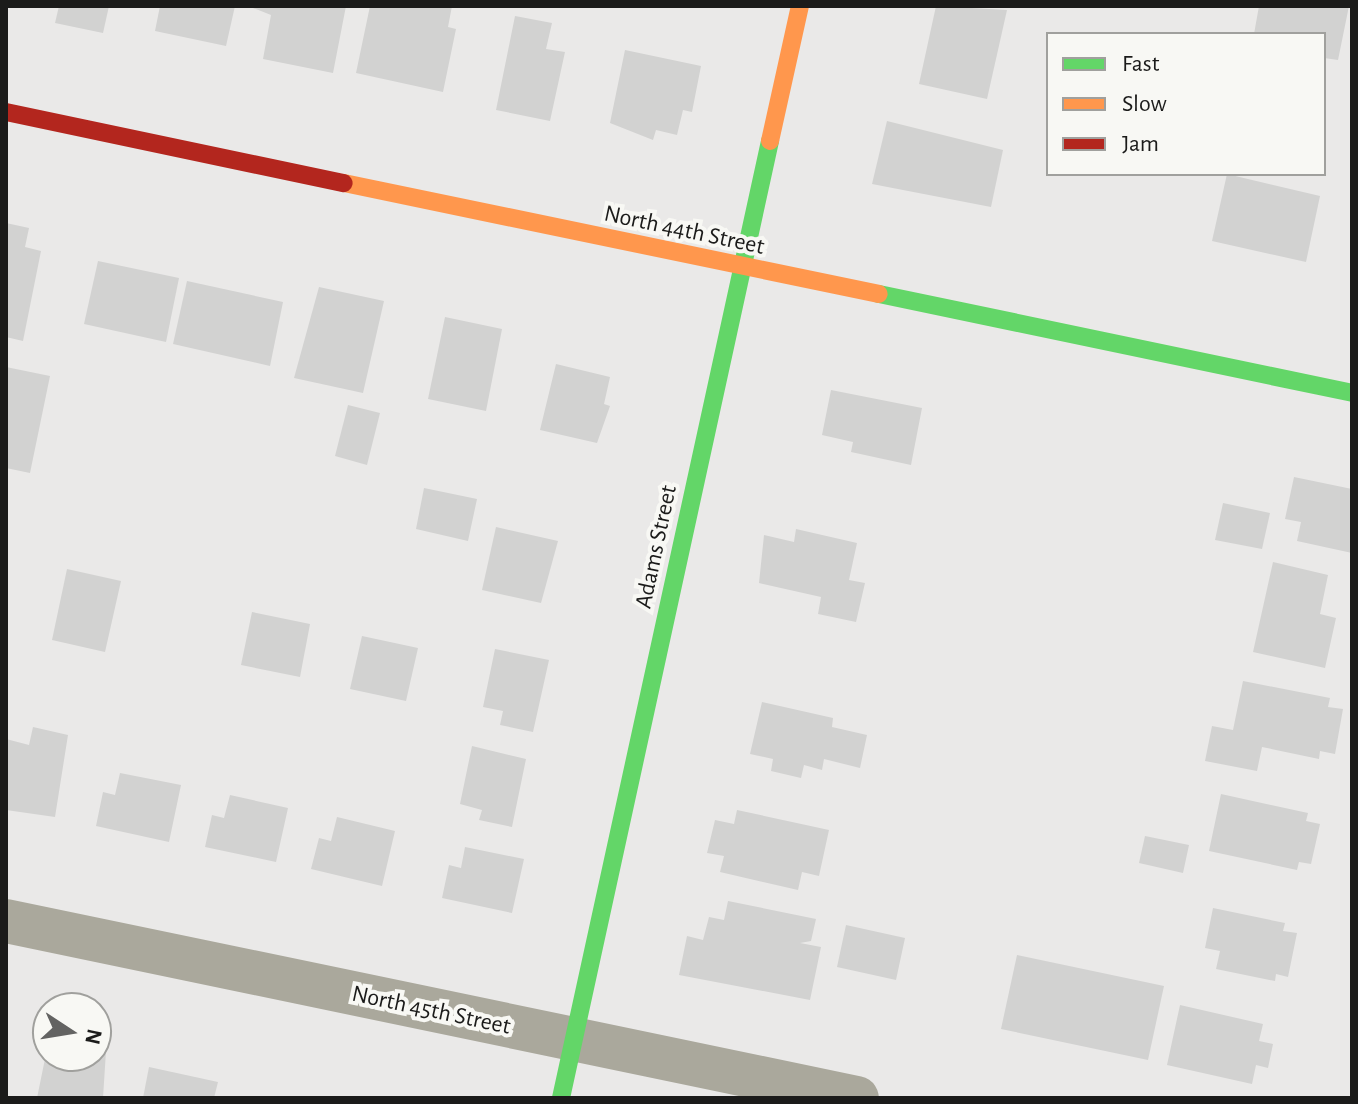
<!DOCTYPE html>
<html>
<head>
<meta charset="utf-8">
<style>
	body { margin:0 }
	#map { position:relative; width:1358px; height:1104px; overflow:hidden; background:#eae9e8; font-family:"Alegreya Sans",sans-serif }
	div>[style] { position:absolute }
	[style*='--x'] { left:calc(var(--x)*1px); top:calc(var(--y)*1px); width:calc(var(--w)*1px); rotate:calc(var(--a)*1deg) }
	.building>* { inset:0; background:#d2d2d1 }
	.street>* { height:44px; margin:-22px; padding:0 22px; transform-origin:22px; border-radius:22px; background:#aaa89c }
	.fast>* { height:18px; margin:-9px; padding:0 9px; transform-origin:9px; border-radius:9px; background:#63d668 }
	.slow>* { height:18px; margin:-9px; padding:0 9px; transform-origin:9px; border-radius:9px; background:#ff974d }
	.jam>* { height:18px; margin:-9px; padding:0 9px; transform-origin:9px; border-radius:9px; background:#b3261e }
	span { translate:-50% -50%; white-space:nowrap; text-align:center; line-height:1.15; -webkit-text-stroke:8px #f8f8f4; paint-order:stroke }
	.street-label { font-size:24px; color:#1b1b1a }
	.frame { position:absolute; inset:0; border:8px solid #1b1b1a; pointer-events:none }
	.legend { position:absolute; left:1046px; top:32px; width:280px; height:144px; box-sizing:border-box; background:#f8f8f4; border:2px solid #a0a09d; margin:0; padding:10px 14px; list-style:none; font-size:24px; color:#1b1b1a }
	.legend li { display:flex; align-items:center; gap:16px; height:40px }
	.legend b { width:40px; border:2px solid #a0a09d }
	.north { position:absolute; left:32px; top:992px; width:80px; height:80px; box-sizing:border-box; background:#f8f8f4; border:2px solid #a0a09d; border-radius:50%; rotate:102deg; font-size:22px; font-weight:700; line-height:32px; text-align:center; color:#1b1b1a }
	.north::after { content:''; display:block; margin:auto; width:28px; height:36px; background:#636362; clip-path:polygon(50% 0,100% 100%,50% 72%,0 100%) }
</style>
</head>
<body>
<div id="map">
	<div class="building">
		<div style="clip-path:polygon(59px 6px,109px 6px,103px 33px,55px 23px)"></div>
		<div style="clip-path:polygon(160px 6px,235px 6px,226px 46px,155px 31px)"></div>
		<div style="clip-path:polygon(248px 6px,346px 6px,333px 73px,263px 59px,271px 15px)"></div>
		<div style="clip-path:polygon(370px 6px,452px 6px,448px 27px,456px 29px,443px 92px,356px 73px)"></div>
		<div style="clip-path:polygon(936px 6px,1007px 10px,987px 99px,919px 84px)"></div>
		<div style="clip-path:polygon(1259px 6px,1349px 6px,1338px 60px,1324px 58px,1324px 34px,1254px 34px)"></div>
		<div style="clip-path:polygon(515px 16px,552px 23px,546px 49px,565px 52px,550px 121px,496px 110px)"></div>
		<div style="clip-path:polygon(625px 50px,701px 66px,692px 112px,683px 110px,677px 135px,656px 130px,653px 140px,610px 123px)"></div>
		<div style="clip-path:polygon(887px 121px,1003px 150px,991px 207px,872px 184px)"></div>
		<div style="clip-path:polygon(1227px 174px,1320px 196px,1306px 262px,1212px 241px)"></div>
		<div style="clip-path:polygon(6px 223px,29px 228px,25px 247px,41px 251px,23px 341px,6px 337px)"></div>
		<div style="clip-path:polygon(98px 261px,179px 278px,166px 342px,84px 324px)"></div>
		<div style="clip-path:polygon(187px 281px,283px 302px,270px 366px,173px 344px)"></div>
		<div style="clip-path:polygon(319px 287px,384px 301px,363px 393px,294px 378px)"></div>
		<div style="clip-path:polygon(445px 317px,502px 329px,486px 411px,428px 399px)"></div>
		<div style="clip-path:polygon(556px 364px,610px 377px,604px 404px,610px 406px,597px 443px,540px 430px)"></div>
		<div style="clip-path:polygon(6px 367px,50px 376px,30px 473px,6px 468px)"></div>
		<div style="clip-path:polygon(831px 390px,922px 408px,911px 465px,851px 452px,853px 442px,822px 435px)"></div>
		<div style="clip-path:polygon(348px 405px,380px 413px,367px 465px,335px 456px)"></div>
		<div style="clip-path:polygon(1294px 477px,1352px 489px,1352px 553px,1297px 541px,1301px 522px,1285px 519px)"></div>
		<div style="clip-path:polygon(424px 488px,477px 499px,468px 541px,416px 529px)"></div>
		<div style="clip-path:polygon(1223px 503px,1270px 513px,1262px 549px,1215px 540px)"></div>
		<div style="clip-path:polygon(496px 527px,558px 541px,541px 603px,482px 590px)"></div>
		<div style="clip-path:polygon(796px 529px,857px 543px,849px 580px,865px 583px,856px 622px,818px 614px,821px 597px,759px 583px,764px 535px,794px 542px)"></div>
		<div style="clip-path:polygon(1273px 562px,1328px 575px,1320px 614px,1336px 618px,1325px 668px,1253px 652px)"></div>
		<div style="clip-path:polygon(67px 569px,121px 581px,105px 652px,52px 640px)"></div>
		<div style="clip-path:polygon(252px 612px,310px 624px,300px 677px,241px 665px)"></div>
		<div style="clip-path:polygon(362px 636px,418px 648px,406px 701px,350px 689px)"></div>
		<div style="clip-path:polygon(495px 649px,549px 660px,533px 732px,500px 725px,503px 711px,483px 707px)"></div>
		<div style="clip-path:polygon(1243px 681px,1330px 698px,1328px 707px,1343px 709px,1335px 754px,1320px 751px,1319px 759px,1262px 747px,1257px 771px,1205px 761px,1212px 726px,1233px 730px)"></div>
		<div style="clip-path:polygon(762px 702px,833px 718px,832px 727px,867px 735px,860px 768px,824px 759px,822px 770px,804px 765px,801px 778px,771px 771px,773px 759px,750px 754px)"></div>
		<div style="clip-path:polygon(33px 727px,68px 735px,55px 817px,6px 810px,6px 739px,29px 745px)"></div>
		<div style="clip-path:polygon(472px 746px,526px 759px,512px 827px,479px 820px,482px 810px,460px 804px)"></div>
		<div style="clip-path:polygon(120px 773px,181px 785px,169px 842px,96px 826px,103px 792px,115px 795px)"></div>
		<div style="clip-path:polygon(1221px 794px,1308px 813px,1306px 821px,1320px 824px,1311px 864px,1299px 862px,1297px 870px,1209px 851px)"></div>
		<div style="clip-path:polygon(230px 795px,288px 808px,276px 862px,205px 847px,212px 815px,224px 818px)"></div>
		<div style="clip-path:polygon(737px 810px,829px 830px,819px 876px,802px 872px,798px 890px,720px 872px,724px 856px,707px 853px,715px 820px,734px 824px)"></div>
		<div style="clip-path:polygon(337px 817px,395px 831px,382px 886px,311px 869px,319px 838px,331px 841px)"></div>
		<div style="clip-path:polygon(1145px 836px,1189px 845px,1183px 873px,1139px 863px)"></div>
		<div style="clip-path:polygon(465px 847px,524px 859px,512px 913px,442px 898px,449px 865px,461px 868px)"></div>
		<div style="clip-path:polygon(728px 901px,816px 919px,811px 941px,800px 943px,821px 947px,810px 1000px,679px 975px,687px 936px,703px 940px,709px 917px,724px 920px)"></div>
		<div style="clip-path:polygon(1213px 908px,1285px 923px,1283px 931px,1297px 933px,1288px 977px,1276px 974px,1275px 981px,1216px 969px,1220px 951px,1205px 948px)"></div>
		<div style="clip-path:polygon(846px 925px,905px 938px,896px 980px,837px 967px)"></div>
		<div style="clip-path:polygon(1017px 955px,1164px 986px,1148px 1060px,1001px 1029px)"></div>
		<div style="clip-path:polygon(1180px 1005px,1263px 1024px,1259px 1041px,1273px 1044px,1268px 1068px,1256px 1065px,1252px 1084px,1167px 1065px)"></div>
		<div style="clip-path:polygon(47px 1049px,48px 1056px,106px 1051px,103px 1098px,37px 1098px)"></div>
		<div style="clip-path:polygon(149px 1067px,218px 1082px,214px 1098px,143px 1098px)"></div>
	</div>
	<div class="street">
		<div style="--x:6;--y:921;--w:869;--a:11.75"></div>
	</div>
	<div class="fast">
		<div style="--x:879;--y:294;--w:483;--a:11.8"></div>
		<div style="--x:561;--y:1098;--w:980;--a:-77.68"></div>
	</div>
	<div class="slow">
		<div style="--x:770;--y:141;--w:138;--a:-77.5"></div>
		<div style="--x:344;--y:183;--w:546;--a:11.72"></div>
	</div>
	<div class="jam">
		<div style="--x:6;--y:112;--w:345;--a:11.9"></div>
	</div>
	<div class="street-label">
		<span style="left:684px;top:231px;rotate:12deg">North 44th Street</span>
		<span style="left:657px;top:547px;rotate:-78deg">Adams Street</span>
		<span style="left:431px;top:1011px;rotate:12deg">North 45th Street</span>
	</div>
	<div class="frame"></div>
	<ul class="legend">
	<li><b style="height:10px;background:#63d668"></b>Fast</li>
	<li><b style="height:10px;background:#ff974d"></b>Slow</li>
	<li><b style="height:10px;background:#b3261e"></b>Jam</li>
	</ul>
	<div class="north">N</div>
</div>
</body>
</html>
